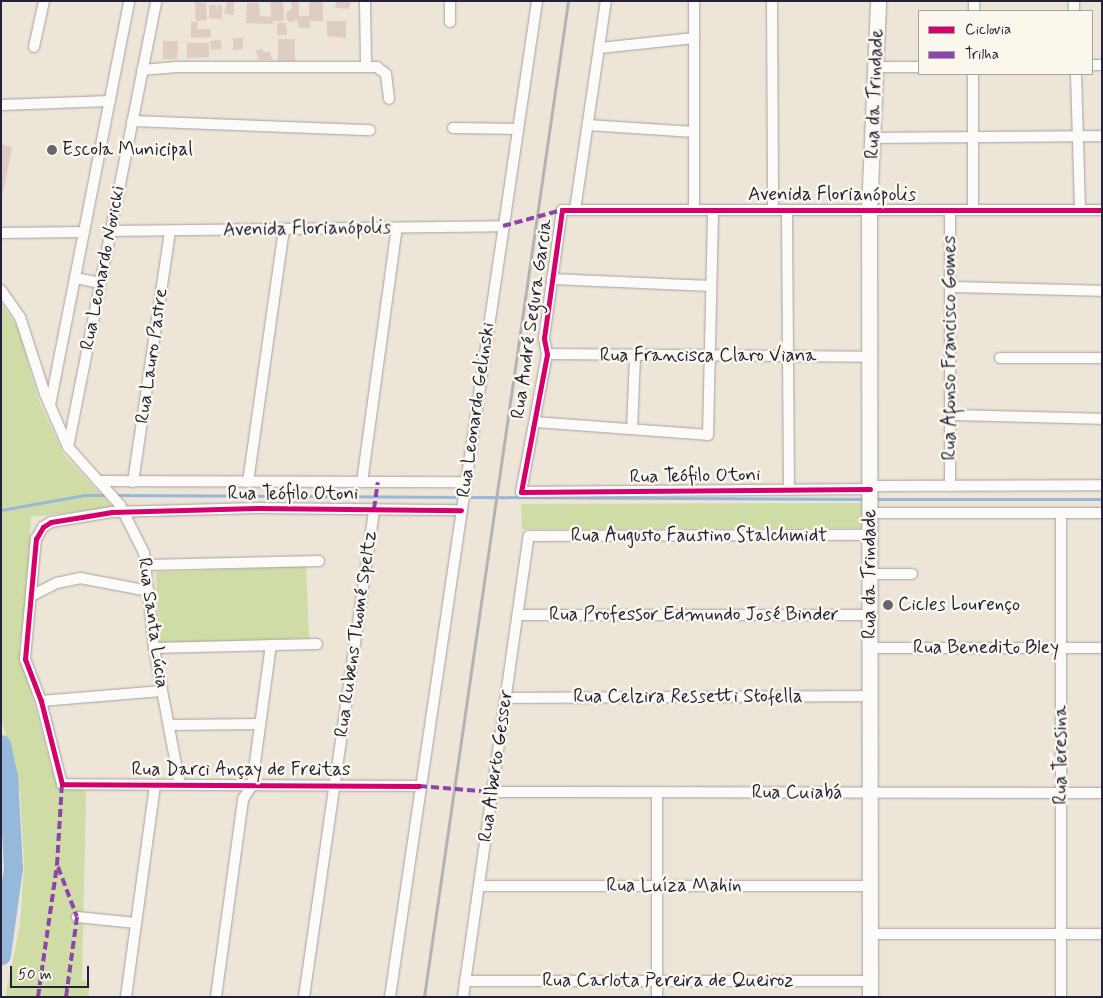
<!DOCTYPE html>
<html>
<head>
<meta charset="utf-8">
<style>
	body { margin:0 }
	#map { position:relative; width:1103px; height:998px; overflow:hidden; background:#ede5d8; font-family:Mynerve,sans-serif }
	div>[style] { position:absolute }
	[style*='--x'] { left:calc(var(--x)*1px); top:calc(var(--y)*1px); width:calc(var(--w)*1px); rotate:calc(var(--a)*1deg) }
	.green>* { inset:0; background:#cfdca5 }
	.stream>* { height:3px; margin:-1.5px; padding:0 1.5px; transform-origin:1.5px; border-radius:1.5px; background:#95b8db }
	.river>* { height:19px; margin:-9.5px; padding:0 9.5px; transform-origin:9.5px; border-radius:9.5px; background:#95b8db }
	.building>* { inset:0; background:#decdc0 }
	.roads { filter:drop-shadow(0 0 1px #a6a19d) drop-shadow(0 0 1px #a6a19d) }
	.street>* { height:10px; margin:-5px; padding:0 5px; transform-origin:5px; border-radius:5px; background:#fcfbf9 }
	.secondary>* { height:15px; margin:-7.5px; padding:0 7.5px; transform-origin:7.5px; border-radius:7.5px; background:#fcfbf9 }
	.rail>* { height:3px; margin:-1.5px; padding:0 1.5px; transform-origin:1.5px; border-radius:1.5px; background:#b4b3b4 }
	.quiet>* { height:4px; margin-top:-2px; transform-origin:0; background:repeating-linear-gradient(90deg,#8e44ad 0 8px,transparent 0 12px) }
	.cycleway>* { height:5px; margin:-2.5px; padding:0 2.5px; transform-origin:2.5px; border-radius:2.5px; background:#d6006c }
	.dots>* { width:14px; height:14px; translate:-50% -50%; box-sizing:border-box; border:2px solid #fbf7ec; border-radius:50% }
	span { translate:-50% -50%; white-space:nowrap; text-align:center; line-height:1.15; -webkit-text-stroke:5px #fbf7ec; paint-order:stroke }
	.street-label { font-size:19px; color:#22223b }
	.poi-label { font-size:19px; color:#22223b }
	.left { translate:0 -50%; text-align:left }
	.frame { position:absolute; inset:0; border:2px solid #22223b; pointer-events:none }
	.legend { position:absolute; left:918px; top:10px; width:175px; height:65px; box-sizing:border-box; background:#fbf7ec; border:1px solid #a4a2a5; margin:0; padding:6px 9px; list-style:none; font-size:15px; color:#22223b }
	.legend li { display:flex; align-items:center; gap:10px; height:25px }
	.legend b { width:25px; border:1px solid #a4a2a5 }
	.scale { position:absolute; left:10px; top:966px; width:79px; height:22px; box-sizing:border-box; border:2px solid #22223b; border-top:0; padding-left:6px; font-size:15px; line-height:18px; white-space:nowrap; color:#22223b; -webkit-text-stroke:4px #fbf7ec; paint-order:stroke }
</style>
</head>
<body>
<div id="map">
	<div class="green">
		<div style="clip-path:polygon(1px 302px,18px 328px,39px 401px,64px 455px,113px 507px,31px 517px,27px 604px,19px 647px,57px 788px,86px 791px,82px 980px,90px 983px,88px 997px,5px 997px,20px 925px,24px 864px,20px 792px,1px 718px)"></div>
		<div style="clip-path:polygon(862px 503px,862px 528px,522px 529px,521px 504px)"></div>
		<div style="clip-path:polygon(306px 566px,309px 638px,159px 644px,156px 572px)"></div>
	</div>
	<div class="stream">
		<div style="--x:115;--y:495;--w:751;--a:0.31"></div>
		<div style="--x:875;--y:499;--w:227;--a:0"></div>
		<div style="--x:1;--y:510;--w:84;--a:-10.2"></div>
		<div style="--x:84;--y:495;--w:25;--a:0"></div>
	</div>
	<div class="river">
		<div style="--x:1;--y:744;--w:33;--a:78"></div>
		<div style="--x:8;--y:776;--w:92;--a:86.9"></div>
		<div style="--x:13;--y:868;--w:88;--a:97.9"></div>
	</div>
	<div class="building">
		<div style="clip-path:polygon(227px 1px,234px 1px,234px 15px,224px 14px)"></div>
		<div style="clip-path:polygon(270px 1px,283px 1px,284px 21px,272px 21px,273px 24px,246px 23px,247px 3px,259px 3px,260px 16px,271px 17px)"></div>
		<div style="clip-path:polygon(291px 1px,299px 1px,299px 16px,309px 16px,309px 1px,323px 1px,323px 21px,310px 21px,310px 28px,299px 28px,296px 18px,294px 22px,287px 21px,286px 13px,292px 8px)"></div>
		<div style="clip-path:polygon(336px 1px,351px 1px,349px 9px,335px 8px)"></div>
		<div style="clip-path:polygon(195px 2px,206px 3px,207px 20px,196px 21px)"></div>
		<div style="clip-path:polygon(209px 5px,216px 5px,217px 14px,217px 5px,222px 5px,222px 19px,209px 18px)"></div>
		<div style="clip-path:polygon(327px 21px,346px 21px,346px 38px,327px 36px)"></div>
		<div style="clip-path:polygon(191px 22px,198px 22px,197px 29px,211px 29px,211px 37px,191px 38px)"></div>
		<div style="clip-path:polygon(277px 23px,286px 23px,287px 35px,277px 35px)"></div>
		<div style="clip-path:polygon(233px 38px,243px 38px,243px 49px,233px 50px)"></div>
		<div style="clip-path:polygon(278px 39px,295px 39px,295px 61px,278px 61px)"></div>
		<div style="clip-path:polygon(220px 40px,222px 49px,211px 50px,210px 41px)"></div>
		<div style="clip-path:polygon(163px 41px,178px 41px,177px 59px,163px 59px)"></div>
		<div style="clip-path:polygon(187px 43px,209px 43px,209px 57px,187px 58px)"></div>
		<div style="clip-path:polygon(263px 49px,263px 52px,270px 52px,272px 60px,258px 60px,256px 50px)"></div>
		<div style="clip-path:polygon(1px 144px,12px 147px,2px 198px,1px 198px)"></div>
	</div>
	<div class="roads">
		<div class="street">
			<div style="--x:365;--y:1;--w:66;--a:89.1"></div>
			<div style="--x:450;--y:1;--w:21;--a:90"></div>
			<div style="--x:694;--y:1;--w:209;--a:90"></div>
			<div style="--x:772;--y:1;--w:209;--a:89.7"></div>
			<div style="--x:1074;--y:1;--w:10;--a:90"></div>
			<div style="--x:974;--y:11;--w:10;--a:-90"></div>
			<div style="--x:34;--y:47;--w:47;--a:-77.7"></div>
			<div style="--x:600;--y:48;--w:95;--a:-6.1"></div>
			<div style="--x:1092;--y:65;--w:10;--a:0"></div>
			<div style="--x:876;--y:67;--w:43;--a:0"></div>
			<div style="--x:142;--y:70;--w:32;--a:-5"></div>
			<div style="--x:174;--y:67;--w:203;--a:0"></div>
			<div style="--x:377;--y:67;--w:11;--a:38"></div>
			<div style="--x:386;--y:74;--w:25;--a:83"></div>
			<div style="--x:1076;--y:74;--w:136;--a:88.3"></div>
			<div style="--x:1;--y:105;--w:109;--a:-2.1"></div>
			<div style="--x:132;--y:121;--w:238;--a:2.2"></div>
			<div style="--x:588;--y:125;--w:106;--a:3.8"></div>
			<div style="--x:453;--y:128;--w:65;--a:0.9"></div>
			<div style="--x:874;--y:138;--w:228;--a:-0.5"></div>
			<div style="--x:575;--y:210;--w:211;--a:-81.6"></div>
			<div style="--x:787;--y:210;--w:280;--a:89.6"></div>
			<div style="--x:950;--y:210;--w:276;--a:90"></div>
			<div style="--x:973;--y:210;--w:136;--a:-90"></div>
			<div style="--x:110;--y:231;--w:393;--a:-0.7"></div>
			<div style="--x:1;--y:233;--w:83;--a:-0.7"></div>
			<div style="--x:75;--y:278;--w:25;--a:11"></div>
			<div style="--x:552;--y:279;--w:159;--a:2.5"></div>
			<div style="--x:950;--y:287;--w:152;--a:1.5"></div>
			<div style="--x:1;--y:290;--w:33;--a:55"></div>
			<div style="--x:20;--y:317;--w:81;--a:72"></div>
			<div style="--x:45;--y:394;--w:58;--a:66.5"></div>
			<div style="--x:68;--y:447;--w:78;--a:48.1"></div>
			<div style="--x:120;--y:505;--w:54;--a:63.4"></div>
			<div style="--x:144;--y:553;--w:96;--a:84"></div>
			<div style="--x:154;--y:648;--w:139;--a:79.3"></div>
			<div style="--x:547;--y:354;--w:322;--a:0.5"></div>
			<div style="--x:1000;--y:358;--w:102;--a:0"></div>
			<div style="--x:50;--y:405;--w:412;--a:-78.9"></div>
			<div style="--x:950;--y:415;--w:152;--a:1.5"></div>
			<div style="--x:535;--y:422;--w:173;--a:4.3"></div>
			<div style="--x:708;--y:435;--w:225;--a:-88.7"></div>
			<div style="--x:632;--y:429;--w:73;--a:-87.6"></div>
			<div style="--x:68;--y:447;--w:455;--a:-78.8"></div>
			<div style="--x:98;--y:481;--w:367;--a:0.2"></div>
			<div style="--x:133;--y:482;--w:254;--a:-81.6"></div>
			<div style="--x:248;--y:482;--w:256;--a:-81.9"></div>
			<div style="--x:362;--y:482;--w:256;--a:-82.2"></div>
			<div style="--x:870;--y:486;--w:232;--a:-0.2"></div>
			<div style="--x:870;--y:489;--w:349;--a:179.5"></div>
			<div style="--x:521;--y:492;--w:140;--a:-79.3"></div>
			<div style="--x:547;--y:354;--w:16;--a:-101"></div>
			<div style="--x:544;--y:338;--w:129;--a:-82"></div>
			<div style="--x:562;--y:210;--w:540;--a:0"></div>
			<div style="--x:869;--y:513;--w:233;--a:0"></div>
			<div style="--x:147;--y:565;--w:172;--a:-1.3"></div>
			<div style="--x:870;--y:574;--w:42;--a:0"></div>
			<div style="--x:33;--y:595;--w:27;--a:-27"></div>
			<div style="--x:57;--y:583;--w:24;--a:-12"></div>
			<div style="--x:80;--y:578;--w:70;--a:10.7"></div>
			<div style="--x:518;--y:615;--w:352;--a:0"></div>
			<div style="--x:154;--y:648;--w:163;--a:-1.4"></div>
			<div style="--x:870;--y:648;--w:232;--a:0"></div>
			<div style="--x:506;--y:698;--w:364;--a:-0.3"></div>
			<div style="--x:41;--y:701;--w:121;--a:-4.7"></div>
			<div style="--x:169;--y:725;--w:91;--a:-0.6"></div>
			<div style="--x:419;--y:786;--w:357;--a:-179.7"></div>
			<div style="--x:62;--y:784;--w:86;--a:-104.2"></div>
			<div style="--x:41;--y:701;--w:45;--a:-110.9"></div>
			<div style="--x:25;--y:659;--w:121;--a:-84.8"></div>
			<div style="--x:36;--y:539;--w:14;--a:-60"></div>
			<div style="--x:43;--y:527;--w:9;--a:-32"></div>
			<div style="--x:51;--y:522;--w:62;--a:-9.3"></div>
			<div style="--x:112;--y:512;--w:145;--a:-1.6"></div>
			<div style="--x:257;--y:508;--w:204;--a:0.6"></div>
			<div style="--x:492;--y:792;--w:610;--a:0.09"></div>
			<div style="--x:479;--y:886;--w:391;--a:0"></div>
			<div style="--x:77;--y:917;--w:59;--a:5.8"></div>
			<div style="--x:870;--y:934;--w:232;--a:0"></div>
			<div style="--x:465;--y:981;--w:405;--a:0"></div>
			<div style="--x:126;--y:997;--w:214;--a:-82.2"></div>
			<div style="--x:216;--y:997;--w:200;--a:-82.2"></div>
			<div style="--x:243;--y:799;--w:17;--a:-57"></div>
			<div style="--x:252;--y:785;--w:141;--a:-82.3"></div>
			<div style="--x:304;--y:997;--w:493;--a:-81.8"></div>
			<div style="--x:390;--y:997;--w:1007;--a:-81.6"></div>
			<div style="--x:463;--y:997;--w:466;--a:-81.9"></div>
			<div style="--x:529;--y:536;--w:341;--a:-0.2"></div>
			<div style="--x:657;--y:997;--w:205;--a:-90"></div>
			<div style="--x:1061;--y:997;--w:484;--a:-90"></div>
		</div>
		<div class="secondary">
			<div style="--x:870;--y:997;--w:787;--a:-90.07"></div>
			<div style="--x:869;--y:210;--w:209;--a:-87.5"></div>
		</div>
	</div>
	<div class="rail">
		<div style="--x:424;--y:997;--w:1006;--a:-81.77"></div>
	</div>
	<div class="quiet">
		<div style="--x:503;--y:226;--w:61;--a:-15.2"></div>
		<div style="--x:374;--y:509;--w:27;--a:-82"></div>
		<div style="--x:419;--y:786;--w:73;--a:4.7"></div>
		<div style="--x:58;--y:867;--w:53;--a:69.2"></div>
		<div style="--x:77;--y:917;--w:81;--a:97.8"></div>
		<div style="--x:38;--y:997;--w:133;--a:-81.8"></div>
		<div style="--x:57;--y:865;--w:81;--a:-86.5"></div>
	</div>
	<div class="cycleway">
		<div style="--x:870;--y:489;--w:349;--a:179.5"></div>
		<div style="--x:521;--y:492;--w:140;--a:-79.3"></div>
		<div style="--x:547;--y:354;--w:16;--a:-101"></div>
		<div style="--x:544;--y:338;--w:129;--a:-82"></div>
		<div style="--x:562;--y:210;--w:540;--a:0"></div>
		<div style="--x:419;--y:786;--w:357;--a:-179.7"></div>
		<div style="--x:62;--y:784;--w:86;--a:-104.2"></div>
		<div style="--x:41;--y:701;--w:45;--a:-110.9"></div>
		<div style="--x:25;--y:659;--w:121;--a:-84.8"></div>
		<div style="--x:36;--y:539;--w:14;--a:-60"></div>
		<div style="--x:43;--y:527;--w:9;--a:-32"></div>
		<div style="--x:51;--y:522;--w:62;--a:-9.3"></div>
		<div style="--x:112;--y:512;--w:145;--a:-1.6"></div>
		<div style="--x:257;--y:508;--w:204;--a:0.6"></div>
	</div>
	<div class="dots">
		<div style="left:52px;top:150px;background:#696672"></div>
		<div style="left:888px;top:605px;background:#696672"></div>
	</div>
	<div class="street-label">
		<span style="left:875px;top:94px;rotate:-88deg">Rua da Trindade</span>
		<span style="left:832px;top:195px">Avenida Florianópolis</span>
		<span style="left:307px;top:229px;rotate:-1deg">Avenida Florianópolis</span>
		<span style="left:103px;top:268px;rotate:-79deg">Rua Leonardo Novicki</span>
		<span style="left:532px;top:319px;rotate:-82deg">Rua André Segura Garcia</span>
		<span style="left:950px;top:348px;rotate:-90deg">Rua Afonso Francisco Gomes</span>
		<span style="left:152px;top:356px;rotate:-82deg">Rua Lauro Pastre</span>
		<span style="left:708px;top:356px">Rua Francisca Claro Viana</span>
		<span style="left:476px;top:410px;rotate:-82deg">Rua Leonardo Gelinski</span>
		<span style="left:695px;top:476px;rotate:-1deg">Rua Teófilo Otoni</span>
		<span style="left:293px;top:494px">Rua Teófilo Otoni</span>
		<span style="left:699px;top:536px">Rua Augusto Faustino Stalchmidt</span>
		<span style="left:870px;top:574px;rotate:-90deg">Rua da Trindade</span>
		<span style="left:694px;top:615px">Rua Professor Edmundo José Binder</span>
		<span style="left:153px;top:623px;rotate:82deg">Rua Santa Lúcia</span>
		<span style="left:356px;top:634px;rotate:-82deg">Rua Rubens Thomé Speltz</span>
		<span style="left:986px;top:648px">Rua Benedito Bley</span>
		<span style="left:688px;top:697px">Rua Celzira Ressetti Stofella</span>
		<span style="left:1061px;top:755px;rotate:-90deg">Rua Teresina</span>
		<span style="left:496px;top:766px;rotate:-82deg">Rua Alberto Gesser</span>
		<span style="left:241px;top:770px">Rua Darci Ançay de Freitas</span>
		<span style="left:797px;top:793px">Rua Cuiabá</span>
		<span style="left:674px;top:886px">Rua Luíza Mahin</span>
		<span style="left:668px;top:981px">Rua Carlota Pereira de Queiroz</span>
	</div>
	<div class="poi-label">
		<span class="left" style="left:62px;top:150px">Escola Municipal</span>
		<span class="left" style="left:898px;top:605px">Cicles Lourenço</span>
	</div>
	<div class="frame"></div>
	<ul class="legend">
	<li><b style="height:6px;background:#d6006c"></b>Ciclovia</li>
	<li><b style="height:6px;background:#8e44ad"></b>Trilha</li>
	</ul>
	<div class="scale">50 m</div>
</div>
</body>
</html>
